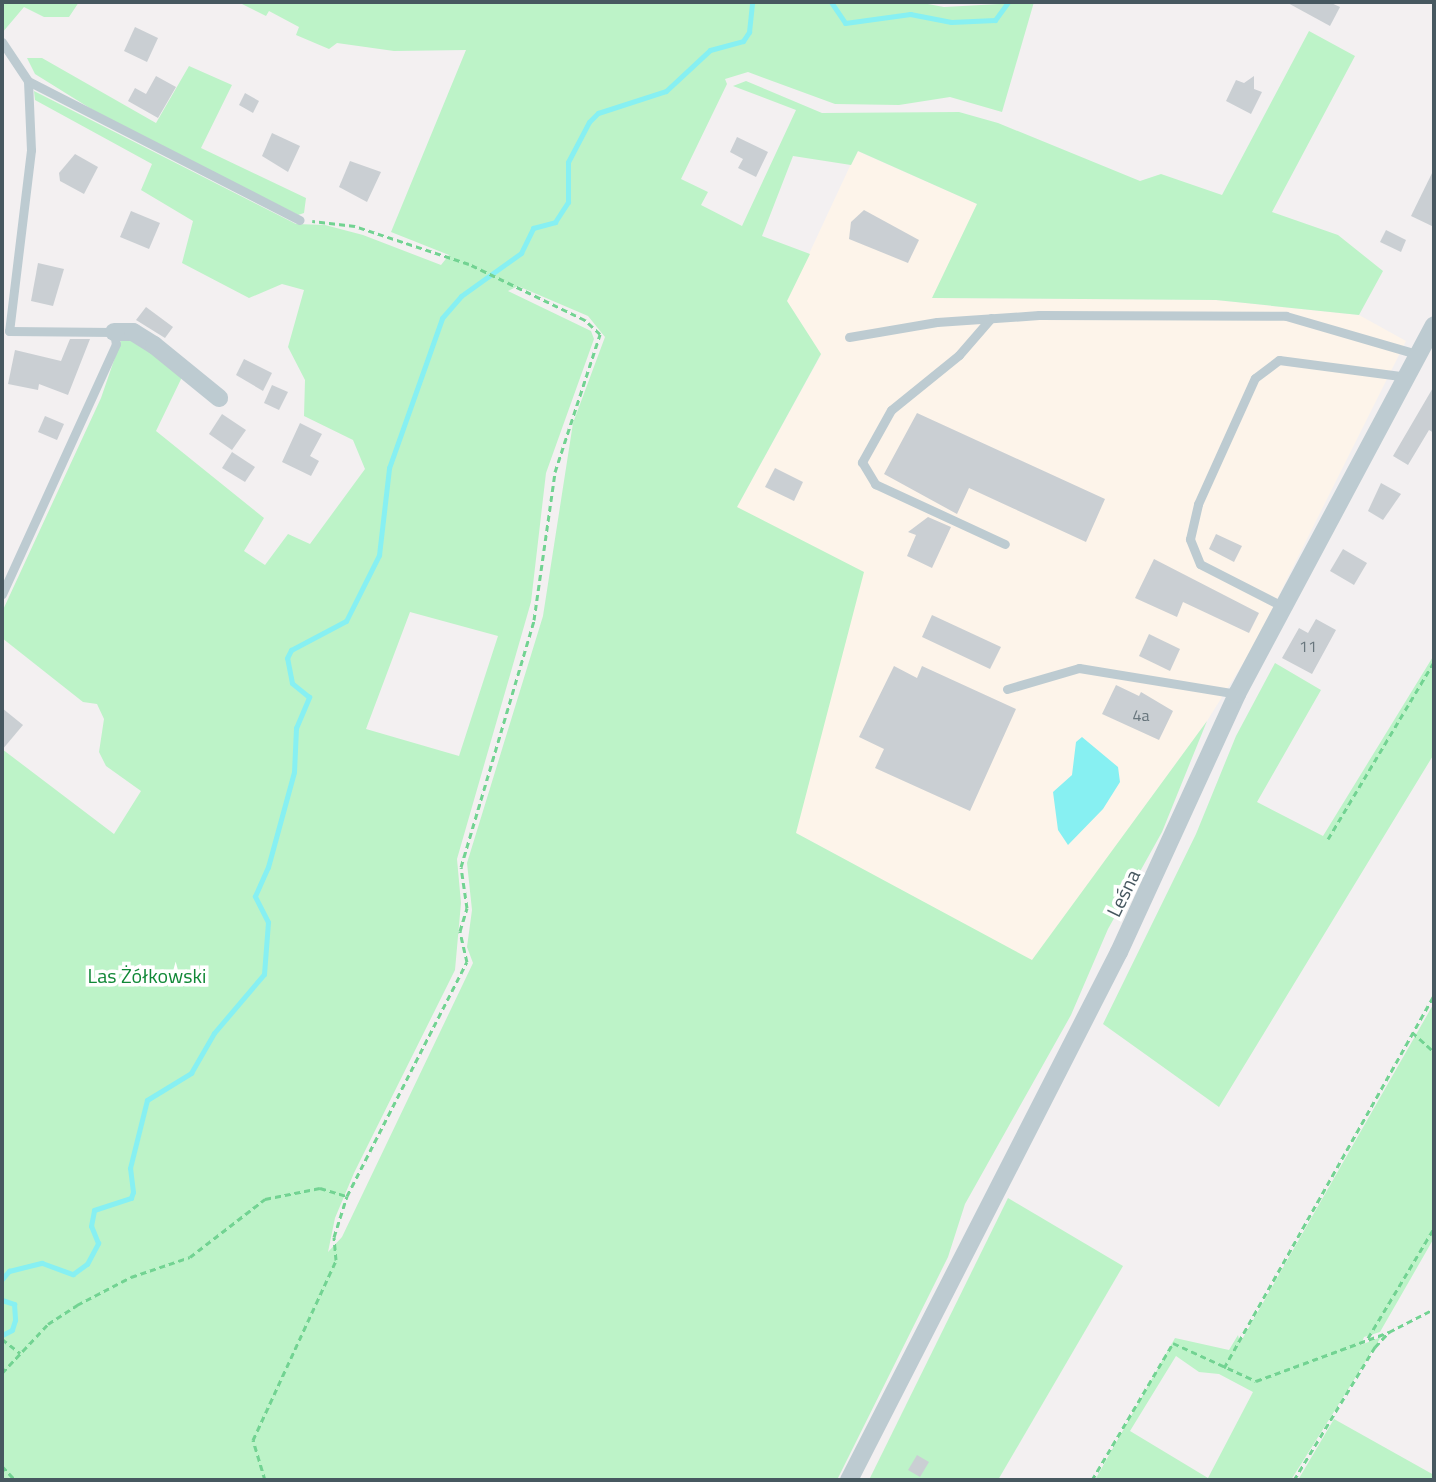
<!DOCTYPE html>
<html>
<head>
<meta charset="utf-8">
<style>
	body { margin:0 }
	#map { position:relative; width:1436px; height:1482px; overflow:hidden; background:#f3f0f1; font-family:"Titillium Web",sans-serif }
	div>[style] { position:absolute }
	[style*='--x'] { left:calc(var(--x)*1px); top:calc(var(--y)*1px); width:calc(var(--w)*1px); rotate:calc(var(--a)*1deg) }
	.commercial>* { inset:0; background:#fdf4ea }
	.green>* { inset:0; background:#bdf3c8 }
	.water>* { inset:0; background:#87f0f2 }
	.stream>* { height:5px; margin:-2.5px; padding:0 2.5px; transform-origin:2.5px; border-radius:2.5px; background:#87f0f2 }
	.building>* { inset:0; background:#cacfd3 }
	.path>* { height:3px; margin-top:-1.5px; transform-origin:0; background:repeating-linear-gradient(90deg,#72d392 0 6px,transparent 0 10px) }
	.service>* { height:9px; margin:-4.5px; padding:0 4.5px; transform-origin:4.5px; border-radius:4.5px; background:#bdcbd1 }
	.minor>* { height:18px; margin:-9px; padding:0 9px; transform-origin:9px; border-radius:9px; background:#bdcbd1 }
	span { translate:-50% -50%; white-space:nowrap; text-align:center; line-height:1.15; -webkit-text-stroke:7px #fff; paint-order:stroke }
	.number-label { font-size:16px; color:#68767d }
	.number-label span { -webkit-text-stroke-width:0 }
	.street-label { font-size:20px; color:#475860 }
	.park-label { font-size:20px; color:#118837 }
	.frame { position:absolute; inset:0; border:4px solid #475860; pointer-events:none }
</style>
</head>
<body>
<div id="map">
	<div class="commercial">
		<div style="clip-path:polygon(857px 151px,977px 204px,933px 298px,1216px 300px,1359px 315px,1406px 341px,1252px 649px,1207px 721px,1032px 961px,796px 833px,737px 507px,821px 355px,787px 301px)"></div>
	</div>
	<div class="green">
		<div style="clip-path:polygon(2px 2px,79px 2px,69px 17px,44px 17px,24px 7px,2px 33px)"></div>
		<div style="clip-path:polygon(evenodd,238px 2px,917px 2px,944px 7px,1034px 2px,1002px 112px,950px 97px,899px 105px,835px 104px,748px 72px,725px 79px,727px 84px,681px 179px,708px 192px,701px 205px,742px 226px,796px 110px,733px 86px,746px 81px,822px 113px,959px 112px,998px 123px,1140px 181px,1161px 174px,1222px 195px,1309px 31px,1355px 56px,1272px 212px,1338px 235px,1383px 271px,1359px 315px,1216px 300px,932px 298px,977px 204px,858px 151px,851px 165px,793px 156px,762px 236px,810px 254px,787px 301px,821px 354px,737px 507px,864px 572px,796px 833px,1032px 960px,1207px 721px,1162px 832px,1108px 929px,1071px 1015px,965px 1204px,948px 1257px,837px 1480px,2px 1480px,2px 749px,114px 834px,141px 791px,106px 766px,99px 752px,104px 719px,97px 704px,83px 702px,2px 638px,2px 612px,101px 398px,122px 337px,132px 337px,183px 375px,156px 431px,264px 518px,244px 551px,265px 565px,288px 534px,310px 544px,365px 469px,353px 440px,304px 416px,305px 380px,288px 347px,304px 290px,282px 284px,249px 298px,182px 263px,193px 221px,141px 190px,152px 164px,35px 100px,34px 91px,296px 224px,325px 225px,363px 235px,441px 265px,449px 255px,391px 232px,466px 50px,394px 51px,337px 43px,329px 49px,296px 35px,299px 27px,269px 11px,266px 16px,238px 2px,518px 286px,588px 316px,605px 337px,573px 423px,543px 616px,467px 863px,472px 910px,467px 947px,473px 963px,342px 1237px,328px 1252px,335px 1218px,354px 1173px,455px 970px,461px 903px,457px 859px,531px 602px,546px 473px,594px 339px,591px 331px,508px 291px,518px 286px,238px 2px,410px 612px,498px 636px,459px 756px,366px 729px,410px 612px)"></div>
		<div style="clip-path:polygon(27px 58px,42px 58px,156px 123px,189px 66px,232px 85px,201px 148px,306px 198px,304px 213px,298px 215px,125px 130px,35px 74px)"></div>
		<div style="clip-path:polygon(1434px 655px,1434px 754px,1219px 1107px,1103px 1024px,1196px 834px,1236px 736px,1275px 663px,1321px 690px,1257px 802px,1323px 836px)"></div>
		<div style="clip-path:polygon(evenodd,1434px 1003px,1434px 1238px,1380px 1332px,1364px 1337px,1361px 1345px,1381px 1337px,1291px 1480px,1095px 1480px,1175px 1338px,1229px 1350px,1238px 1335px,1240px 1343px,1434px 1003px,1176px 1356px,1199px 1372px,1219px 1374px,1253px 1392px,1208px 1478px,1130px 1431px,1176px 1356px)"></div>
		<div style="clip-path:polygon(1008px 1198px,1123px 1266px,998px 1480px,869px 1480px)"></div>
		<div style="clip-path:polygon(1334px 1419px,1434px 1475px,1434px 1480px,1298px 1480px)"></div>
	</div>
	<div class="water">
		<div style="clip-path:polygon(1082px 737px,1118px 767px,1120px 782px,1103px 809px,1068px 845px,1058px 830px,1053px 792px,1072px 775px,1076px 742px)"></div>
	</div>
	<div class="stream">
		<div style="--x:831;--y:2;--w:25;--a:56"></div>
		<div style="--x:845;--y:23;--w:66;--a:-7.9"></div>
		<div style="--x:910;--y:14;--w:42;--a:11"></div>
		<div style="--x:951;--y:22;--w:44;--a:-2.6"></div>
		<div style="--x:995;--y:20;--w:22;--a:-54"></div>
		<div style="--x:2;--y:1279;--w:11;--a:-49"></div>
		<div style="--x:9;--y:1271;--w:34;--a:-14"></div>
		<div style="--x:42;--y:1263;--w:33;--a:20"></div>
		<div style="--x:73;--y:1274;--w:17;--a:-36"></div>
		<div style="--x:87;--y:1264;--w:24;--a:-62"></div>
		<div style="--x:98;--y:1243;--w:18;--a:-112"></div>
		<div style="--x:91;--y:1226;--w:16;--a:-79"></div>
		<div style="--x:94;--y:1210;--w:39;--a:-18"></div>
		<div style="--x:131;--y:1198;--w:6;--a:-72"></div>
		<div style="--x:133;--y:1192;--w:24;--a:-97"></div>
		<div style="--x:130;--y:1168;--w:70;--a:-76"></div>
		<div style="--x:147;--y:1100;--w:52;--a:-31.5"></div>
		<div style="--x:191;--y:1073;--w:46;--a:-60.1"></div>
		<div style="--x:214;--y:1033;--w:77;--a:-49.7"></div>
		<div style="--x:264;--y:974;--w:52;--a:-85.6"></div>
		<div style="--x:268;--y:922;--w:29;--a:-117"></div>
		<div style="--x:255;--y:896;--w:32;--a:-66"></div>
		<div style="--x:268;--y:867;--w:98;--a:-74.7"></div>
		<div style="--x:294;--y:772;--w:44;--a:-87.4"></div>
		<div style="--x:296;--y:728;--w:34;--a:-67"></div>
		<div style="--x:309;--y:697;--w:22;--a:-141"></div>
		<div style="--x:292;--y:683;--w:25;--a:-101"></div>
		<div style="--x:287;--y:658;--w:9;--a:-63"></div>
		<div style="--x:291;--y:650;--w:62;--a:-27.8"></div>
		<div style="--x:346;--y:621;--w:74;--a:-63.4"></div>
		<div style="--x:379;--y:555;--w:88;--a:-83.4"></div>
		<div style="--x:389;--y:468;--w:159;--a:-70.5"></div>
		<div style="--x:442;--y:318;--w:29;--a:-49"></div>
		<div style="--x:461;--y:296;--w:74;--a:-35.6"></div>
		<div style="--x:521;--y:253;--w:28;--a:-64"></div>
		<div style="--x:533;--y:228;--w:23;--a:-15"></div>
		<div style="--x:555;--y:222;--w:24;--a:-57"></div>
		<div style="--x:568;--y:202;--w:40;--a:-90"></div>
		<div style="--x:568;--y:162;--w:45;--a:-62.3"></div>
		<div style="--x:589;--y:122;--w:13;--a:-45"></div>
		<div style="--x:598;--y:113;--w:71;--a:-17.9"></div>
		<div style="--x:666;--y:91;--w:60;--a:-43"></div>
		<div style="--x:710;--y:50;--w:34;--a:-15"></div>
		<div style="--x:743;--y:41;--w:11;--a:-56"></div>
		<div style="--x:749;--y:32;--w:30;--a:-84"></div>
		<div style="--x:2;--y:1300;--w:13;--a:18"></div>
		<div style="--x:14;--y:1304;--w:16;--a:86"></div>
		<div style="--x:15;--y:1320;--w:10;--a:107"></div>
		<div style="--x:12;--y:1330;--w:11;--a:153"></div>
	</div>
	<div class="building">
		<div style="clip-path:polygon(1286px 2px,1329px 2px,1340px 7px,1330px 26px)"></div>
		<div style="clip-path:polygon(135px 27px,158px 38px,147px 62px,124px 51px)"></div>
		<div style="clip-path:polygon(156px 76px,176px 87px,158px 118px,128px 101px,135px 88px,146px 94px)"></div>
		<div style="clip-path:polygon(1254px 76px,1254px 89px,1262px 92px,1251px 114px,1226px 101px,1236px 80px,1244px 83px)"></div>
		<div style="clip-path:polygon(245px 93px,259px 101px,253px 113px,239px 105px)"></div>
		<div style="clip-path:polygon(272px 133px,300px 146px,288px 172px,262px 156px)"></div>
		<div style="clip-path:polygon(737px 137px,768px 152px,756px 177px,738px 168px,743px 159px,730px 152px)"></div>
		<div style="clip-path:polygon(75px 154px,98px 167px,84px 194px,60px 181px,59px 173px)"></div>
		<div style="clip-path:polygon(350px 161px,381px 172px,367px 202px,339px 187px)"></div>
		<div style="clip-path:polygon(1434px 169px,1434px 227px,1411px 216px)"></div>
		<div style="clip-path:polygon(864px 210px,919px 240px,908px 263px,849px 239px,851px 222px)"></div>
		<div style="clip-path:polygon(131px 211px,160px 223px,149px 249px,120px 237px)"></div>
		<div style="clip-path:polygon(1386px 230px,1406px 240px,1401px 252px,1380px 242px)"></div>
		<div style="clip-path:polygon(38px 263px,64px 269px,53px 306px,31px 301px)"></div>
		<div style="clip-path:polygon(146px 307px,173px 327px,165px 338px,136px 320px)"></div>
		<div style="clip-path:polygon(70px 339px,90px 339px,68px 395px,39px 384px,38px 390px,8px 384px,15px 350px,61px 361px)"></div>
		<div style="clip-path:polygon(244px 359px,272px 373px,263px 391px,236px 375px)"></div>
		<div style="clip-path:polygon(272px 385px,288px 392px,279px 410px,264px 403px)"></div>
		<div style="clip-path:polygon(1434px 386px,1434px 433px,1429px 430px,1408px 465px,1393px 456px)"></div>
		<div style="clip-path:polygon(917px 413px,1105px 499px,1086px 542px,969px 488px,957px 514px,884px 474px)"></div>
		<div style="clip-path:polygon(222px 414px,246px 430px,232px 450px,209px 434px)"></div>
		<div style="clip-path:polygon(45px 416px,64px 424px,57px 440px,38px 432px)"></div>
		<div style="clip-path:polygon(300px 423px,322px 434px,310px 456px,319px 461px,311px 476px,282px 462px)"></div>
		<div style="clip-path:polygon(232px 452px,255px 467px,245px 482px,222px 468px)"></div>
		<div style="clip-path:polygon(775px 468px,803px 482px,794px 501px,765px 487px)"></div>
		<div style="clip-path:polygon(1381px 483px,1401px 494px,1383px 520px,1368px 511px)"></div>
		<div style="clip-path:polygon(928px 517px,951px 527px,932px 568px,907px 556px,916px 535px,908px 532px)"></div>
		<div style="clip-path:polygon(1216px 534px,1242px 546px,1234px 562px,1209px 549px)"></div>
		<div style="clip-path:polygon(1343px 549px,1367px 563px,1354px 585px,1330px 571px)"></div>
		<div style="clip-path:polygon(1154px 559px,1259px 613px,1249px 633px,1183px 602px,1177px 617px,1135px 598px)"></div>
		<div style="clip-path:polygon(932px 615px,1001px 647px,990px 669px,922px 637px)"></div>
		<div style="clip-path:polygon(1316px 619px,1336px 630px,1312px 674px,1282px 658px,1299px 628px,1308px 633px)"></div>
		<div style="clip-path:polygon(1149px 634px,1180px 649px,1170px 671px,1139px 656px)"></div>
		<div style="clip-path:polygon(894px 666px,917px 678px,922px 666px,1016px 709px,970px 811px,875px 768px,884px 749px,859px 737px)"></div>
		<div style="clip-path:polygon(1116px 685px,1139px 696px,1141px 692px,1173px 711px,1159px 740px,1102px 714px)"></div>
		<div style="clip-path:polygon(2px 708px,23px 725px,2px 750px)"></div>
		<div style="clip-path:polygon(917px 1455px,929px 1462px,920px 1477px,908px 1470px)"></div>
	</div>
	<div class="path">
		<div style="--x:1328;--y:839;--w:206;--a:-59.1"></div>
		<div style="--x:1412;--y:1032;--w:30;--a:42"></div>
		<div style="--x:1368;--y:1338;--w:128;--a:-59"></div>
		<div style="--x:2;--y:1339;--w:23;--a:38"></div>
		<div style="--x:1224;--y:1368;--w:427;--a:-60.6"></div>
		<div style="--x:2;--y:1373;--w:67;--a:-46.8"></div>
		<div style="--x:48;--y:1324;--w:35;--a:-33"></div>
		<div style="--x:77;--y:1305;--w:61;--a:-27.4"></div>
		<div style="--x:131;--y:1277;--w:62;--a:-18.7"></div>
		<div style="--x:190;--y:1257;--w:95;--a:-37.7"></div>
		<div style="--x:265;--y:1199;--w:56;--a:-11.3"></div>
		<div style="--x:320;--y:1188;--w:28;--a:17"></div>
		<div style="--x:2;--y:1466;--w:19;--a:47"></div>
		<div style="--x:265;--y:1480;--w:42;--a:-106.7"></div>
		<div style="--x:253;--y:1440;--w:198;--a:-65.2"></div>
		<div style="--x:336;--y:1260;--w:23;--a:-95"></div>
		<div style="--x:334;--y:1237;--w:43;--a:-72.4"></div>
		<div style="--x:347;--y:1196;--w:263;--a:-62.9"></div>
		<div style="--x:467;--y:962;--w:32;--a:-103"></div>
		<div style="--x:460;--y:931;--w:24;--a:-73"></div>
		<div style="--x:467;--y:908;--w:41;--a:-98.3"></div>
		<div style="--x:461;--y:867;--w:258;--a:-73.5"></div>
		<div style="--x:534;--y:620;--w:149;--a:-81.9"></div>
		<div style="--x:555;--y:472;--w:145;--a:-71.9"></div>
		<div style="--x:600;--y:334;--w:21;--a:-137"></div>
		<div style="--x:585;--y:320;--w:129;--a:-154.2"></div>
		<div style="--x:469;--y:264;--w:120;--a:-161.6"></div>
		<div style="--x:355;--y:226;--w:43;--a:-173.4"></div>
		<div style="--x:1092;--y:1480;--w:159;--a:-59.4"></div>
		<div style="--x:1173;--y:1343;--w:91;--a:24.6"></div>
		<div style="--x:1256;--y:1381;--w:142;--a:-20.2"></div>
		<div style="--x:1294;--y:1480;--w:156;--a:-58.7"></div>
		<div style="--x:1375;--y:1347;--w:21;--a:-47"></div>
		<div style="--x:1389;--y:1332;--w:51;--a:-27.1"></div>
	</div>
	<div class="service">
		<div style="--x:2;--y:42;--w:47;--a:56.3"></div>
		<div style="--x:28;--y:81;--w:69;--a:87.5"></div>
		<div style="--x:31;--y:150;--w:182;--a:96.9"></div>
		<div style="--x:9;--y:331;--w:105;--a:0.5"></div>
		<div style="--x:114;--y:332;--w:12;--a:81"></div>
		<div style="--x:116;--y:344;--w:275;--a:114.5"></div>
		<div style="--x:28;--y:81;--w:305;--a:27.1"></div>
		<div style="--x:991;--y:318;--w:49;--a:130.9"></div>
		<div style="--x:959;--y:355;--w:87;--a:141"></div>
		<div style="--x:891;--y:410;--w:60;--a:119.1"></div>
		<div style="--x:862;--y:462;--w:26;--a:59"></div>
		<div style="--x:875;--y:484;--w:143;--a:24.8"></div>
		<div style="--x:849;--y:337;--w:89;--a:-9.7"></div>
		<div style="--x:937;--y:322;--w:102;--a:-3.9"></div>
		<div style="--x:1039;--y:315;--w:247;--a:0.2"></div>
		<div style="--x:1286;--y:316;--w:140;--a:16.2"></div>
		<div style="--x:1284;--y:607;--w:94;--a:-152.9"></div>
		<div style="--x:1200;--y:564;--w:27;--a:-112"></div>
		<div style="--x:1190;--y:539;--w:36;--a:-77"></div>
		<div style="--x:1198;--y:504;--w:138;--a:-65.7"></div>
		<div style="--x:1255;--y:378;--w:30;--a:-37"></div>
		<div style="--x:1279;--y:360;--w:130;--a:7.5"></div>
		<div style="--x:1007;--y:689;--w:75;--a:-16.3"></div>
		<div style="--x:1079;--y:668;--w:160;--a:9.3"></div>
	</div>
	<div class="minor">
		<div style="--x:114;--y:332;--w:19;--a:0"></div>
		<div style="--x:133;--y:332;--w:25;--a:32"></div>
		<div style="--x:154;--y:345;--w:84;--a:39.2"></div>
		<div style="--x:849;--y:1480;--w:593;--a:-62.92"></div>
		<div style="--x:1119;--y:952;--w:284;--a:-65.4"></div>
		<div style="--x:1237;--y:694;--w:418;--a:-61.9"></div>
	</div>
	<div class="number-label">
		<span style="left:1308px;top:646px">11</span>
		<span style="left:1141px;top:715px">4a</span>
	</div>
	<div class="street-label">
		<span style="left:1123px;top:893px;rotate:-64deg">Leśna</span>
	</div>
	<div class="park-label">
		<span style="left:147px;top:975px">Las Żółkowski</span>
	</div>
	<div class="frame"></div>
</div>
</body>
</html>
